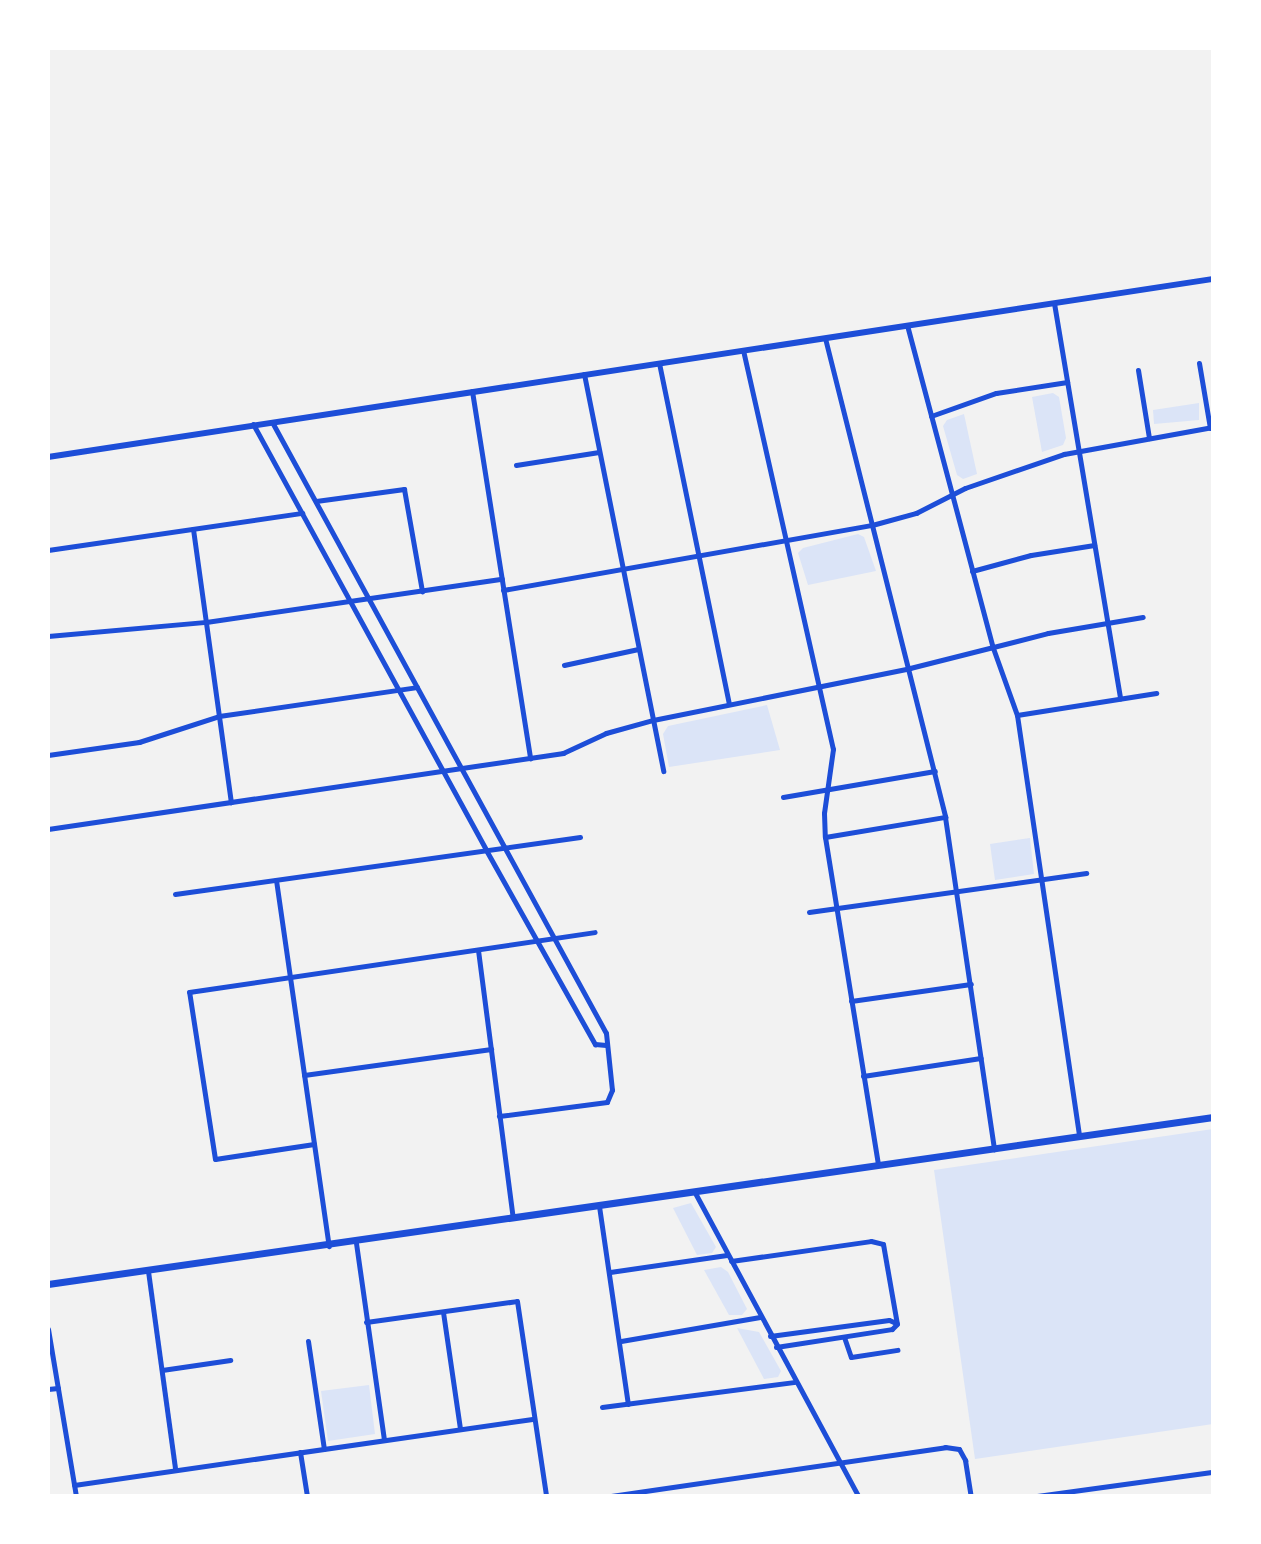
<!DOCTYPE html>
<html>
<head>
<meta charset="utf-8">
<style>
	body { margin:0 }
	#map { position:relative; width:1261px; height:1544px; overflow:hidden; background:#f2f2f2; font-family:"PT Sans",sans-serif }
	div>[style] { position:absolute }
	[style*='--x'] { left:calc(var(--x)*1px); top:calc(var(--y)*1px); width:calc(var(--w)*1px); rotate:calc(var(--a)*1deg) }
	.green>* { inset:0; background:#dbe4f7 }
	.minor>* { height:5px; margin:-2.5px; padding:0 2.5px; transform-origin:2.5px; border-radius:2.5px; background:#1d4ed8 }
	.tertiary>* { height:6px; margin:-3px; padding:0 3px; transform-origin:3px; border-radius:3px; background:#1d4ed8 }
	.secondary>* { height:7px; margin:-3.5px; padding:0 3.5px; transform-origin:3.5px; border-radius:3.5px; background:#1d4ed8 }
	span { translate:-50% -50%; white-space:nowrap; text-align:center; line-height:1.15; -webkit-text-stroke:6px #fff; paint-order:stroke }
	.frame { position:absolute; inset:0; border:50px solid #fff; pointer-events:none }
</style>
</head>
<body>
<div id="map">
	<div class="green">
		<div style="clip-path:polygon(1053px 393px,1059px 397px,1066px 438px,1063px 445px,1042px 452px,1032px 397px)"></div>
		<div style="clip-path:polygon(1199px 403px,1199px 420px,1154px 424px,1153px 410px)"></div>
		<div style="clip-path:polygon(964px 414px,977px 474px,963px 479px,957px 475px,943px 426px,947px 420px)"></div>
		<div style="clip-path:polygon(858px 534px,864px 537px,876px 571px,808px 585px,798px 553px,803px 548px)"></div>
		<div style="clip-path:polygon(767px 705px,780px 750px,669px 767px,663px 734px,668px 726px)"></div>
		<div style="clip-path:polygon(1030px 838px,1034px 874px,995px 880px,990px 844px)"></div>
		<div style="clip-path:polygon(1213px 1129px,1213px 1424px,975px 1459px,934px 1170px)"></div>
		<div style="clip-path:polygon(691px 1203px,716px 1247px,712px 1253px,697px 1255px,673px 1208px)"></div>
		<div style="clip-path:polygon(721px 1267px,728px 1272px,747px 1309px,742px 1315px,729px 1315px,704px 1270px)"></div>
		<div style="clip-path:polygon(737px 1328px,759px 1332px,781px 1371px,778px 1377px,764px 1379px)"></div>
		<div style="clip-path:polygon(369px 1385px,375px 1434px,328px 1441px,321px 1391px)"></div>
	</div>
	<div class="minor">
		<div style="--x:1054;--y:303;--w:401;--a:80.5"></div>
		<div style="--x:907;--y:325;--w:334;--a:75.1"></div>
		<div style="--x:993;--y:648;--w:71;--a:70.3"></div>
		<div style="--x:1017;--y:715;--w:426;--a:81.6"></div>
		<div style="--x:825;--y:338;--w:494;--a:75.9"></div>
		<div style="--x:945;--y:817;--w:336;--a:81.6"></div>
		<div style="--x:743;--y:350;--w:409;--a:77.3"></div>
		<div style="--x:833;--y:749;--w:65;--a:98"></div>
		<div style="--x:824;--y:813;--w:24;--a:88"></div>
		<div style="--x:825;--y:837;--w:332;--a:80.8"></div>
		<div style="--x:659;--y:363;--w:348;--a:78.4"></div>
		<div style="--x:1199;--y:363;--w:66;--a:80.4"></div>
		<div style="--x:1138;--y:370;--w:69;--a:80.8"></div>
		<div style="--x:584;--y:374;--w:405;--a:78.7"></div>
		<div style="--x:472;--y:391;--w:372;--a:81"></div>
		<div style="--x:931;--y:416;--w:69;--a:-19.5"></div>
		<div style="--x:996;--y:393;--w:72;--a:-8.8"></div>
		<div style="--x:272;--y:422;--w:696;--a:61.34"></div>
		<div style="--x:606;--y:1033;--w:57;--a:84"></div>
		<div style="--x:612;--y:1090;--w:13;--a:113"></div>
		<div style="--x:607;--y:1102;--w:109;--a:172.6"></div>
		<div style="--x:253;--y:424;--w:486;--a:61.3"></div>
		<div style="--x:486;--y:850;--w:223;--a:60.7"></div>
		<div style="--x:595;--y:1044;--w:11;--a:5"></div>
		<div style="--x:516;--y:465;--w:84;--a:-8.9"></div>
		<div style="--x:316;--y:501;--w:89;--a:-7.8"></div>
		<div style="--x:404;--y:489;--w:104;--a:80"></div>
		<div style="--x:193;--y:529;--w:276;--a:82.1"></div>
		<div style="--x:48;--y:550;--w:257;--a:-8.3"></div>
		<div style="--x:972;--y:571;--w:61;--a:-15.2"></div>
		<div style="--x:1031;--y:555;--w:64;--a:-9"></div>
		<div style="--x:503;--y:590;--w:375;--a:-10"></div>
		<div style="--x:872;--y:525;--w:46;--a:-15.3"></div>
		<div style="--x:916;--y:513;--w:55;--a:-27"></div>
		<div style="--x:965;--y:488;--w:105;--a:-19"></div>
		<div style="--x:1064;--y:454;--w:151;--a:-10.3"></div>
		<div style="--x:48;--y:636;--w:159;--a:-5.1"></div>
		<div style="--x:206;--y:622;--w:299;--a:-8.3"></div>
		<div style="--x:564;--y:665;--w:76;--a:-12.2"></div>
		<div style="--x:1017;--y:715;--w:141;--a:-9"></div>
		<div style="--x:48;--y:755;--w:92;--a:-8.1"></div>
		<div style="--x:139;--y:742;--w:84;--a:-18"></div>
		<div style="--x:219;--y:716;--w:200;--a:-8.3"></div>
		<div style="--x:783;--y:797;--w:154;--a:-9.7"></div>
		<div style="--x:48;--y:829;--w:521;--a:-8.39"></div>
		<div style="--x:563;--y:753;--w:47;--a:-24.9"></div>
		<div style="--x:606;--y:733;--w:49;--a:-15.5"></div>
		<div style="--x:653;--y:720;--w:262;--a:-11.4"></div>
		<div style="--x:910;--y:668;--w:142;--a:-14.2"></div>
		<div style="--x:1048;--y:633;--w:96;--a:-9.6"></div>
		<div style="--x:825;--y:837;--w:122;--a:-9.5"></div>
		<div style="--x:276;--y:880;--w:370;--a:81.8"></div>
		<div style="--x:175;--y:894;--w:409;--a:-8"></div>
		<div style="--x:809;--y:912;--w:280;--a:-8"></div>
		<div style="--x:478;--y:950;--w:270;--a:82.6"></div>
		<div style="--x:851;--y:1001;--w:121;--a:-8.1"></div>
		<div style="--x:304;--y:1075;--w:189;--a:-7.9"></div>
		<div style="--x:863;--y:1076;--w:119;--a:-8.7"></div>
		<div style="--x:314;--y:1144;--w:100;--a:171.4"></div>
		<div style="--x:215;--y:1159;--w:169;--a:-98.8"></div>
		<div style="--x:189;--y:992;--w:410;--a:-8.4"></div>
		<div style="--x:694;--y:1191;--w:346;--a:61.7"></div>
		<div style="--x:599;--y:1206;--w:200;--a:81.7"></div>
		<div style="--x:356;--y:1243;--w:198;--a:81.9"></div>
		<div style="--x:731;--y:1261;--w:141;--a:-8.1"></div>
		<div style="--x:871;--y:1241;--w:12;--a:14"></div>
		<div style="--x:883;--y:1244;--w:81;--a:80.1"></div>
		<div style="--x:148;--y:1271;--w:200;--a:82.2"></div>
		<div style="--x:610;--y:1272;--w:118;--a:-8.3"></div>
		<div style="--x:443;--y:1312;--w:117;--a:81.7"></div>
		<div style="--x:366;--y:1322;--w:152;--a:-7.9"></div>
		<div style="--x:517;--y:1301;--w:197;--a:81.5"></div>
		<div style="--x:48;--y:1329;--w:169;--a:80.5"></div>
		<div style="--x:770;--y:1336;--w:120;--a:-7.7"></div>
		<div style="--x:889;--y:1320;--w:8;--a:23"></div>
		<div style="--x:844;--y:1337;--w:21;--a:71"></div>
		<div style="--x:851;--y:1357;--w:47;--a:-8.7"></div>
		<div style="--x:308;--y:1341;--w:109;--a:81.6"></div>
		<div style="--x:621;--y:1341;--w:141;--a:-9.8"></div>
		<div style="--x:776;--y:1347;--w:117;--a:-8.8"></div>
		<div style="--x:892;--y:1329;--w:7;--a:-45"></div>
		<div style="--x:162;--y:1370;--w:69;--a:-8.4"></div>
		<div style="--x:48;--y:1389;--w:10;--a:-6"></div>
		<div style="--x:602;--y:1407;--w:195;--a:-7.4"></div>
		<div style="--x:300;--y:1452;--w:45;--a:81"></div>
		<div style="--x:74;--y:1485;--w:463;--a:-8.2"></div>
		<div style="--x:611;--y:1496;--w:338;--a:-8.3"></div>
		<div style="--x:945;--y:1447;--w:14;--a:8"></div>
		<div style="--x:959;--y:1449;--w:13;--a:61"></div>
		<div style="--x:965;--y:1460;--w:36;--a:81"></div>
		<div style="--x:1037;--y:1496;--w:178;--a:-7.8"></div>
	</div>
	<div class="tertiary">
		<div style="--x:48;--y:457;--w:1179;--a:-8.69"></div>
	</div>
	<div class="secondary">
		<div style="--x:48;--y:1284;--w:1177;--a:-8.16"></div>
	</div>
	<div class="frame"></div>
</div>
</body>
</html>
